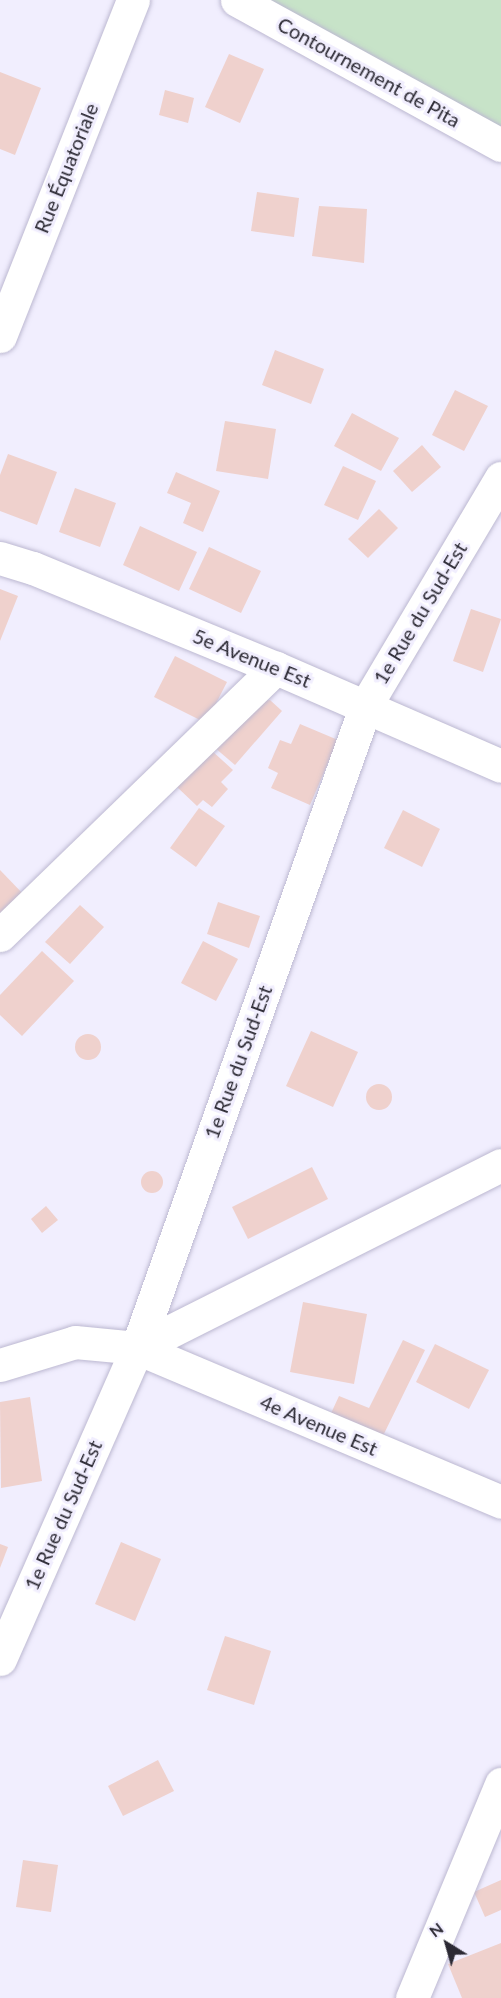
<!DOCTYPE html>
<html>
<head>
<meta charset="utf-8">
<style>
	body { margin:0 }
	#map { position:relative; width:501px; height:1998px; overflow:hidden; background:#f1eefe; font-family:Lato,sans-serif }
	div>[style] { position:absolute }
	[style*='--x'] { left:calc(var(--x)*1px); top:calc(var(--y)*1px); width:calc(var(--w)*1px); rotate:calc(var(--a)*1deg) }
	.green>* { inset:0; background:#c7e3c8 }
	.building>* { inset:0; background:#efd1cd }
	.round { border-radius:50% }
	.roads { filter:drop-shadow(0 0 2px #bcb8d1) drop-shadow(0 0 2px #bcb8d1) }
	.minor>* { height:33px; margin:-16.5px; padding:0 16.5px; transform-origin:16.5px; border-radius:16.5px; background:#fff }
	span { translate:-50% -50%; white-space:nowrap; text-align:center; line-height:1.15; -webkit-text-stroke:6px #f1eefe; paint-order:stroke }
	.street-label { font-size:20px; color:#2c2a34 }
	.north { position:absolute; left:417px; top:1914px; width:60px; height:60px; -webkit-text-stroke:4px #f1eefe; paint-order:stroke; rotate:323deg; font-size:16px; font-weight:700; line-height:24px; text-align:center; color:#2c2a34 }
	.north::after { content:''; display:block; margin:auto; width:21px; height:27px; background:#2c2a34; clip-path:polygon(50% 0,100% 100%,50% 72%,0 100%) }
</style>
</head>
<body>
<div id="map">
	<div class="green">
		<div style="clip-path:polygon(261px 0,501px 0,501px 131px)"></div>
	</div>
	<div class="building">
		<div style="clip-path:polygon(229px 54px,264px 69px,240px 123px,205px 107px)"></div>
		<div style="clip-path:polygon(0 72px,41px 88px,15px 155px,0 149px)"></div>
		<div style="clip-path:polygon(165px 90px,194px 98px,188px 123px,159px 115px)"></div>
		<div style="clip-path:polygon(257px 192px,299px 198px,294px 237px,251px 231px)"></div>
		<div style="clip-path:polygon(319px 206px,367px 209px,364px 263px,312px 256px)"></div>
		<div style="clip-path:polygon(275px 350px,324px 369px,311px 404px,262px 385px)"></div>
		<div style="clip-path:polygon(455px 390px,488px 406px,464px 451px,432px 435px)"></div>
		<div style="clip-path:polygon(352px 413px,399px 438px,381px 471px,334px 446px)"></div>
		<div style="clip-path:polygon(225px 421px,276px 429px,268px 479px,216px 471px)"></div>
		<div style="clip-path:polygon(422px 445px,441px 467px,412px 492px,393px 471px)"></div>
		<div style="clip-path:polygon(8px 454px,57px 472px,37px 525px,0 511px,0 475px)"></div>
		<div style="clip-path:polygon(343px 466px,376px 481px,358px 520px,324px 505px)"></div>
		<div style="clip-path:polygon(176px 472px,220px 491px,203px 532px,183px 523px,191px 503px,167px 493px)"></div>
		<div style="clip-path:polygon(75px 488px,116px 503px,100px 547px,59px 532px)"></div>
		<div style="clip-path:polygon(379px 509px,398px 528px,368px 558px,348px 539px)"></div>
		<div style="clip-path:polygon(140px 526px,197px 552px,179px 591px,123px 565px)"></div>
		<div style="clip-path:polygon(209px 547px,261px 571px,241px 613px,189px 589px)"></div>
		<div style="clip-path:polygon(0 589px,18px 596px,0 641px)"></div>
		<div style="clip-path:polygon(471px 609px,501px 619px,483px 672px,453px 661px)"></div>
		<div style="clip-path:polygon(175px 656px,227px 682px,206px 723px,154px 697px)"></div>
		<div style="clip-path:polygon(270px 700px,282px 711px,235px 765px,214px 747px,254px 702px)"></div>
		<div style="clip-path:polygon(300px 724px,338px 740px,310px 805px,271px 788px,278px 773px,268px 768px,280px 740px,291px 744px)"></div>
		<div style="clip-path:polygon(211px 750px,233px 770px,221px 782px,228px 789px,212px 807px,203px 800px,197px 806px,177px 787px)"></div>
		<div style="clip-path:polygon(199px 808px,225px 826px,196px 867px,170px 848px)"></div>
		<div style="clip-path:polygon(403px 810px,440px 829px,422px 867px,384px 848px)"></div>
		<div style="clip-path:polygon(0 870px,27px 898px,0 924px)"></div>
		<div style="clip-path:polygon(218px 902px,260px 916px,249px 948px,207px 934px)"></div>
		<div style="clip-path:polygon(80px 905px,104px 927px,70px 964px,45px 942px)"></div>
		<div style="clip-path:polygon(203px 941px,238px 959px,216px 1001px,181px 983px)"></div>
		<div style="clip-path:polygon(42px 951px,74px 981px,22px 1036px,0 1015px,0 995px)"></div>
		<div style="clip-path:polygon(311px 1031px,358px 1052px,333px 1107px,286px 1086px)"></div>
		<div class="round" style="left:75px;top:1034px;width:26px;height:26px"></div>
		<div class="round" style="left:366px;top:1084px;width:26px;height:26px"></div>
		<div style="clip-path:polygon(312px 1167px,328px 1199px,248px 1239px,232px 1207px)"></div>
		<div class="round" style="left:141px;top:1171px;width:22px;height:22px"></div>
		<div style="clip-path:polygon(46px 1206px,58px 1220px,42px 1233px,31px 1219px)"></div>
		<div style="clip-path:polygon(303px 1302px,367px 1314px,354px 1384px,290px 1372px)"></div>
		<div style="clip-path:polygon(403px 1340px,425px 1350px,379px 1444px,327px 1422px,339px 1396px,369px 1408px)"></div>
		<div style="clip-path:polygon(435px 1344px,489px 1370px,469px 1409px,416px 1382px)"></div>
		<div style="clip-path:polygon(30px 1397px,42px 1481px,1px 1488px,0 1402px)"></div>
		<div style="clip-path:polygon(121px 1542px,161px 1559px,135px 1621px,95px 1604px)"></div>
		<div style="clip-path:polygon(0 1544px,8px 1547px,0 1568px)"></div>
		<div style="clip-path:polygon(225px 1636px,271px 1651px,254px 1705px,207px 1690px)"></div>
		<div style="clip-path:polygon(158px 1760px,174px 1791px,123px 1816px,108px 1786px)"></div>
		<div style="clip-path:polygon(23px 1860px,58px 1865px,51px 1912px,16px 1907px)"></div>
		<div style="clip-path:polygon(501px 1880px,501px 1910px,485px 1917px,474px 1892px)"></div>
		<div style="clip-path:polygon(501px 1943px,501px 1998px,462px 1998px,448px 1964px)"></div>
	</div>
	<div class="roads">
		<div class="minor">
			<div style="--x:237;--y:0;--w:301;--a:28.8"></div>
			<div style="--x:0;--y:336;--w:361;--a:-68.4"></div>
			<div style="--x:0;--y:558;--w:34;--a:17"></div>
			<div style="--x:33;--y:568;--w:263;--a:22.4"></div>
			<div style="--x:276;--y:668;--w:245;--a:23.5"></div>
			<div style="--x:0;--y:935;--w:384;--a:-44.1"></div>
			<div style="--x:137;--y:1348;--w:395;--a:22.9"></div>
			<div style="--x:0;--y:1365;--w:78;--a:-17"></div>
			<div style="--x:75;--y:1342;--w:62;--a:5.5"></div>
			<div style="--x:137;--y:1348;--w:407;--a:-26.7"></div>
			<div style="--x:0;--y:1659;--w:340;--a:-66.2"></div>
			<div style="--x:137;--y:1348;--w:683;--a:-70.4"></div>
			<div style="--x:366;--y:705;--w:264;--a:-59.3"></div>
			<div style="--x:412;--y:1998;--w:232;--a:-67.4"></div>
		</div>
	</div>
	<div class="street-label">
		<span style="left:369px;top:72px;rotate:29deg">Contournement de Pita</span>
		<span style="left:66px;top:168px;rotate:-68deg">Rue Équatoriale</span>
		<span style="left:420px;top:613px;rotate:-59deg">1e Rue du Sud-Est</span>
		<span style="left:252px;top:658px;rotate:22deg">5e Avenue Est</span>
		<span style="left:238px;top:1062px;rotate:-70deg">1e Rue du Sud-Est</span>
		<span style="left:319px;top:1425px;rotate:23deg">4e Avenue Est</span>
		<span style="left:63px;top:1515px;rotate:-66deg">1e Rue du Sud-Est</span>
	</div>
	<div class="north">N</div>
</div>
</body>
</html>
